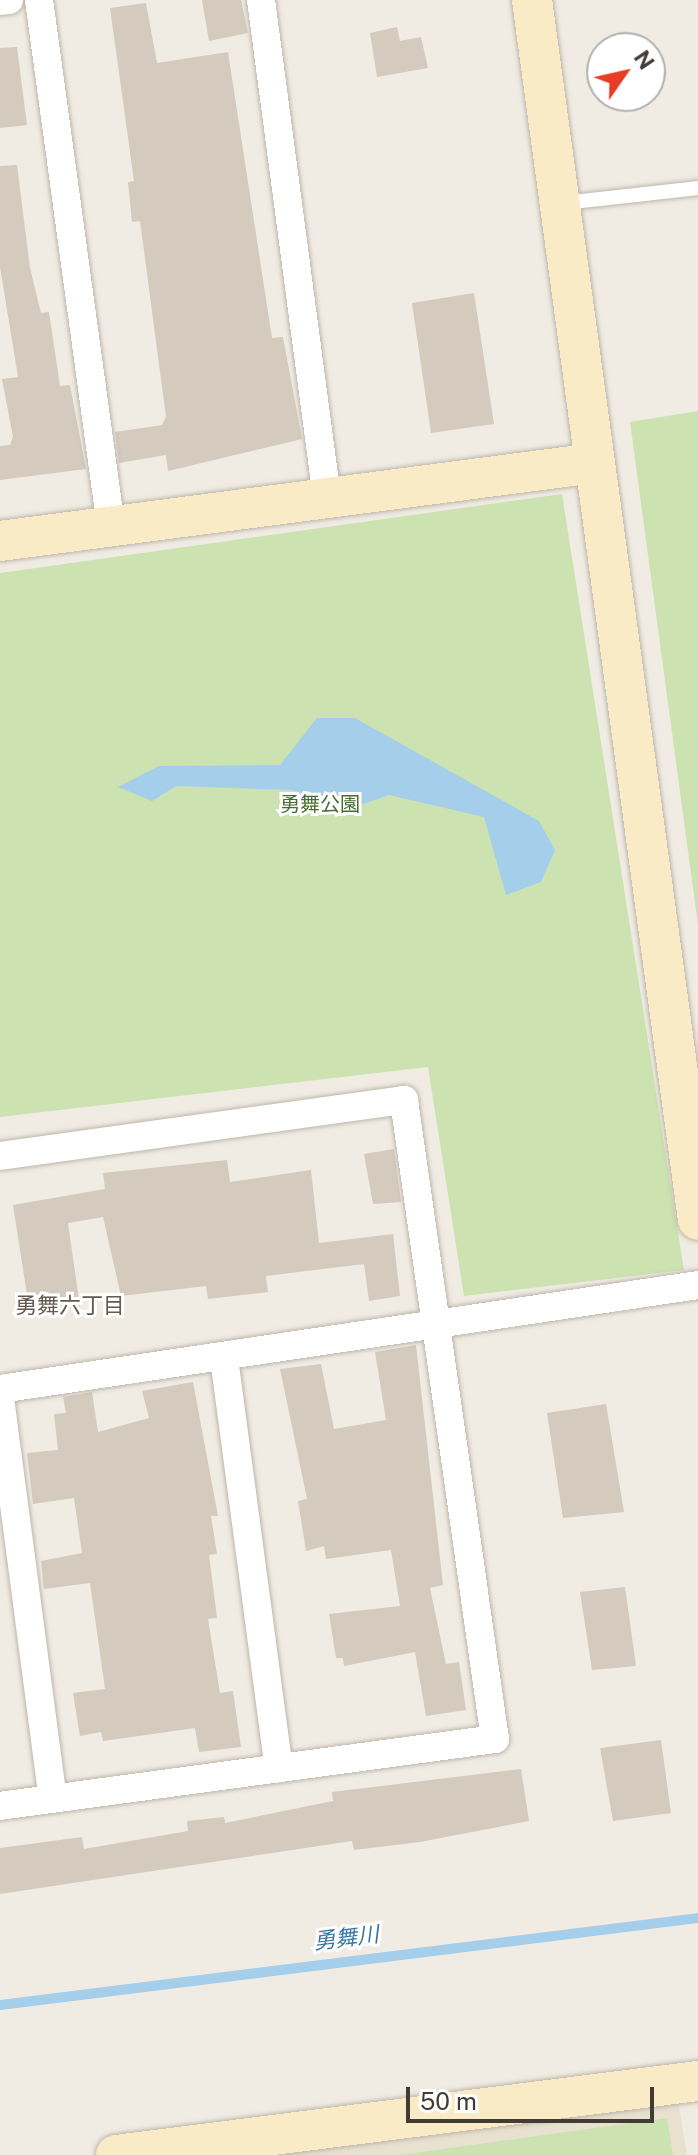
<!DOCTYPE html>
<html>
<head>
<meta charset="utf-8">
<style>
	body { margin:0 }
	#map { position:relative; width:698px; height:2155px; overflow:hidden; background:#f0ece4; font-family:"Public Sans","Noto Sans JP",sans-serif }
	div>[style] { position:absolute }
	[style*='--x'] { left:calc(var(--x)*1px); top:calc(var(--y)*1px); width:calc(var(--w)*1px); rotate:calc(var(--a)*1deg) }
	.education>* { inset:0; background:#e8e1cf }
	.green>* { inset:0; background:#cce2b0 }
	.water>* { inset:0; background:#a4cee9 }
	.stream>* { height:10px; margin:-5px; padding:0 5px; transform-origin:5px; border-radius:5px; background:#a4cee9 }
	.building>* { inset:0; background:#d4cabd }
	.roads { filter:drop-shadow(0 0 2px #beb6ab) drop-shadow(0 0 2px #beb6ab) }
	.lane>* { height:14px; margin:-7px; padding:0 7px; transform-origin:7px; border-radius:7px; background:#fff }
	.street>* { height:28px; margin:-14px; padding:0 14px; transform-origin:14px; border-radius:14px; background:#fff }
	.secondary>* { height:40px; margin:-20px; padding:0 20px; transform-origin:20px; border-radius:20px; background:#f9ebc5 }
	span { translate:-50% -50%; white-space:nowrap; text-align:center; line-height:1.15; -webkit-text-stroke:6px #fff; paint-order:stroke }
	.park-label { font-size:20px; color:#476e2e }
	.neighbourhood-label { font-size:22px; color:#645a4d }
	.water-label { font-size:22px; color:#3878a3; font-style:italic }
	.north { position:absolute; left:586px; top:32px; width:80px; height:80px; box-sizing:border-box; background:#fff; border:2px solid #b3b1ae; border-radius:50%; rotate:56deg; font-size:22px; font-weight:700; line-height:32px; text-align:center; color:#423c34 }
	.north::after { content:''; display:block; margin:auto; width:28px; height:36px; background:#e73d25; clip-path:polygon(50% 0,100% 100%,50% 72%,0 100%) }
	.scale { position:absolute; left:406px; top:2087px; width:248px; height:36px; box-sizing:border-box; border:4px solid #423c34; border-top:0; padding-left:10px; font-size:24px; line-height:28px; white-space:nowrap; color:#423c34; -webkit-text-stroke:6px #fff; paint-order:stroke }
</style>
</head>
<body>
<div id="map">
	<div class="education">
		<div style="clip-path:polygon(678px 2100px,687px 2155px,271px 2155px)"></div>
	</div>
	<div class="green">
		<div style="clip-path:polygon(698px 411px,698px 925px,630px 422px)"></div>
		<div style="clip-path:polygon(562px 494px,684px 1270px,464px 1296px,428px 1067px,0 1117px,0 573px)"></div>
		<div style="clip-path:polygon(667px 2118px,673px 2155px,400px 2155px)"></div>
	</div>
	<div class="water">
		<div style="clip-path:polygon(317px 718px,355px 718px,539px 821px,555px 850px,541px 882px,506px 895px,484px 817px,389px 795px,346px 810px,293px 790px,176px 786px,152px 801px,118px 787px,159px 766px,280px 765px)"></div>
	</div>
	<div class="stream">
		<div style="--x:0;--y:2005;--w:703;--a:-7.1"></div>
	</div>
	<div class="building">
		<div style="clip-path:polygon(202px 0,241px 0,248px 33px,209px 41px)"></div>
		<div style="clip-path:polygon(146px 3px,157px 63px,228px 52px,272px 338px,283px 337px,302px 439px,168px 471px,166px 455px,119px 463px,115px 432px,162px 425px,166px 417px,140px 221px,132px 222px,128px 182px,134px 181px,110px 8px)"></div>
		<div style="clip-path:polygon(397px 27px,400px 41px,421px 37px,428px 68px,377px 77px,370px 33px)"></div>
		<div style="clip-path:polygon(17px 47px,27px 125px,0 128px,0 48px)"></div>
		<div style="clip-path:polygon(17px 165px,30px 268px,41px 313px,49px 312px,60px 386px,70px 385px,86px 469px,0 480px,0 446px,10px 445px,13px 437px,2px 379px,18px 377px,0 267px,0 166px)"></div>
		<div style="clip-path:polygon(474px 293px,494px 424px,431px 433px,412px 303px)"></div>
		<div style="clip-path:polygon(394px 1149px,401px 1202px,373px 1204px,364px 1154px)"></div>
		<div style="clip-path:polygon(227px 1160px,230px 1182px,311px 1170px,319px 1243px,393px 1234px,400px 1296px,369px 1301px,364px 1264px,266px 1276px,268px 1292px,208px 1299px,206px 1286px,121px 1296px,103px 1217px,68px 1223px,80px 1307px,30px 1314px,13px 1205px,105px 1189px,103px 1173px)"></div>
		<div style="clip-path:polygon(416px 1345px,443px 1585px,430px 1588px,446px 1664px,459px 1662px,466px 1710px,426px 1716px,415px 1652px,344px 1666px,343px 1658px,336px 1658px,329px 1614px,400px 1606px,391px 1550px,326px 1559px,324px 1546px,306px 1551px,298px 1501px,307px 1499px,280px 1369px,321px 1364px,334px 1429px,386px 1420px,375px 1352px)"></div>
		<div style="clip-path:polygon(193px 1382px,218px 1516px,211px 1516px,217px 1554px,209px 1555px,217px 1618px,208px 1619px,220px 1693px,233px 1691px,241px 1747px,199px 1752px,195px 1728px,103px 1741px,101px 1732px,80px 1736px,73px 1693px,105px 1689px,90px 1583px,44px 1589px,41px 1561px,82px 1553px,74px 1498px,33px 1504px,27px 1453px,58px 1450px,54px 1414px,66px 1413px,63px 1397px,92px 1392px,98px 1432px,149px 1418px,142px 1391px)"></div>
		<div style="clip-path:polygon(606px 1404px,624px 1512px,563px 1518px,547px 1413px)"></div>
		<div style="clip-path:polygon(625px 1587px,636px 1666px,592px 1670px,580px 1592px)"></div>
		<div style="clip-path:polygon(661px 1740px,671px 1813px,613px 1821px,600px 1748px)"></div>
		<div style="clip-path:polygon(521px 1769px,529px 1821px,420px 1842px,354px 1850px,352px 1841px,0 1894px,0 1848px,82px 1837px,84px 1849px,188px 1831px,187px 1821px,224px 1817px,225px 1823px,333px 1801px,332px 1792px)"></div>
	</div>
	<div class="roads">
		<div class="lane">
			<div style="--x:564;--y:203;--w:135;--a:-6.4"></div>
		</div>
		<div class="street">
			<div style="--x:39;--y:0;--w:532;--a:82.22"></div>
			<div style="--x:261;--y:0;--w:502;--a:82.45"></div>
			<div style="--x:0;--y:1;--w:9;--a:-6"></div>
			<div style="--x:0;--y:1156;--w:408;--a:-7.9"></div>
			<div style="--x:404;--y:1100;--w:645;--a:81.9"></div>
			<div style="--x:495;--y:1739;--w:500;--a:172.3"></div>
			<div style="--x:224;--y:1358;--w:414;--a:82.4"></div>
			<div style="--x:0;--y:1389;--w:706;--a:-8.47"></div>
			<div style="--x:0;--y:1398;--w:404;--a:82.5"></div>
		</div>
		<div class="secondary">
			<div style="--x:532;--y:0;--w:1231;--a:82.25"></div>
			<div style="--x:0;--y:541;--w:600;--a:-7.47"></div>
			<div style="--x:116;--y:2155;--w:587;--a:-7.25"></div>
		</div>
	</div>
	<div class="park-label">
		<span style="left:320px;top:804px">勇舞公園</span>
	</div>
	<div class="neighbourhood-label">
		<span style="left:70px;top:1306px">勇舞六丁目</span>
	</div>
	<div class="water-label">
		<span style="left:346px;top:1938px;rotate:-7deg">勇舞川</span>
	</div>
	<div class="north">N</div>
	<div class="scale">50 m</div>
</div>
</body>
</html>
